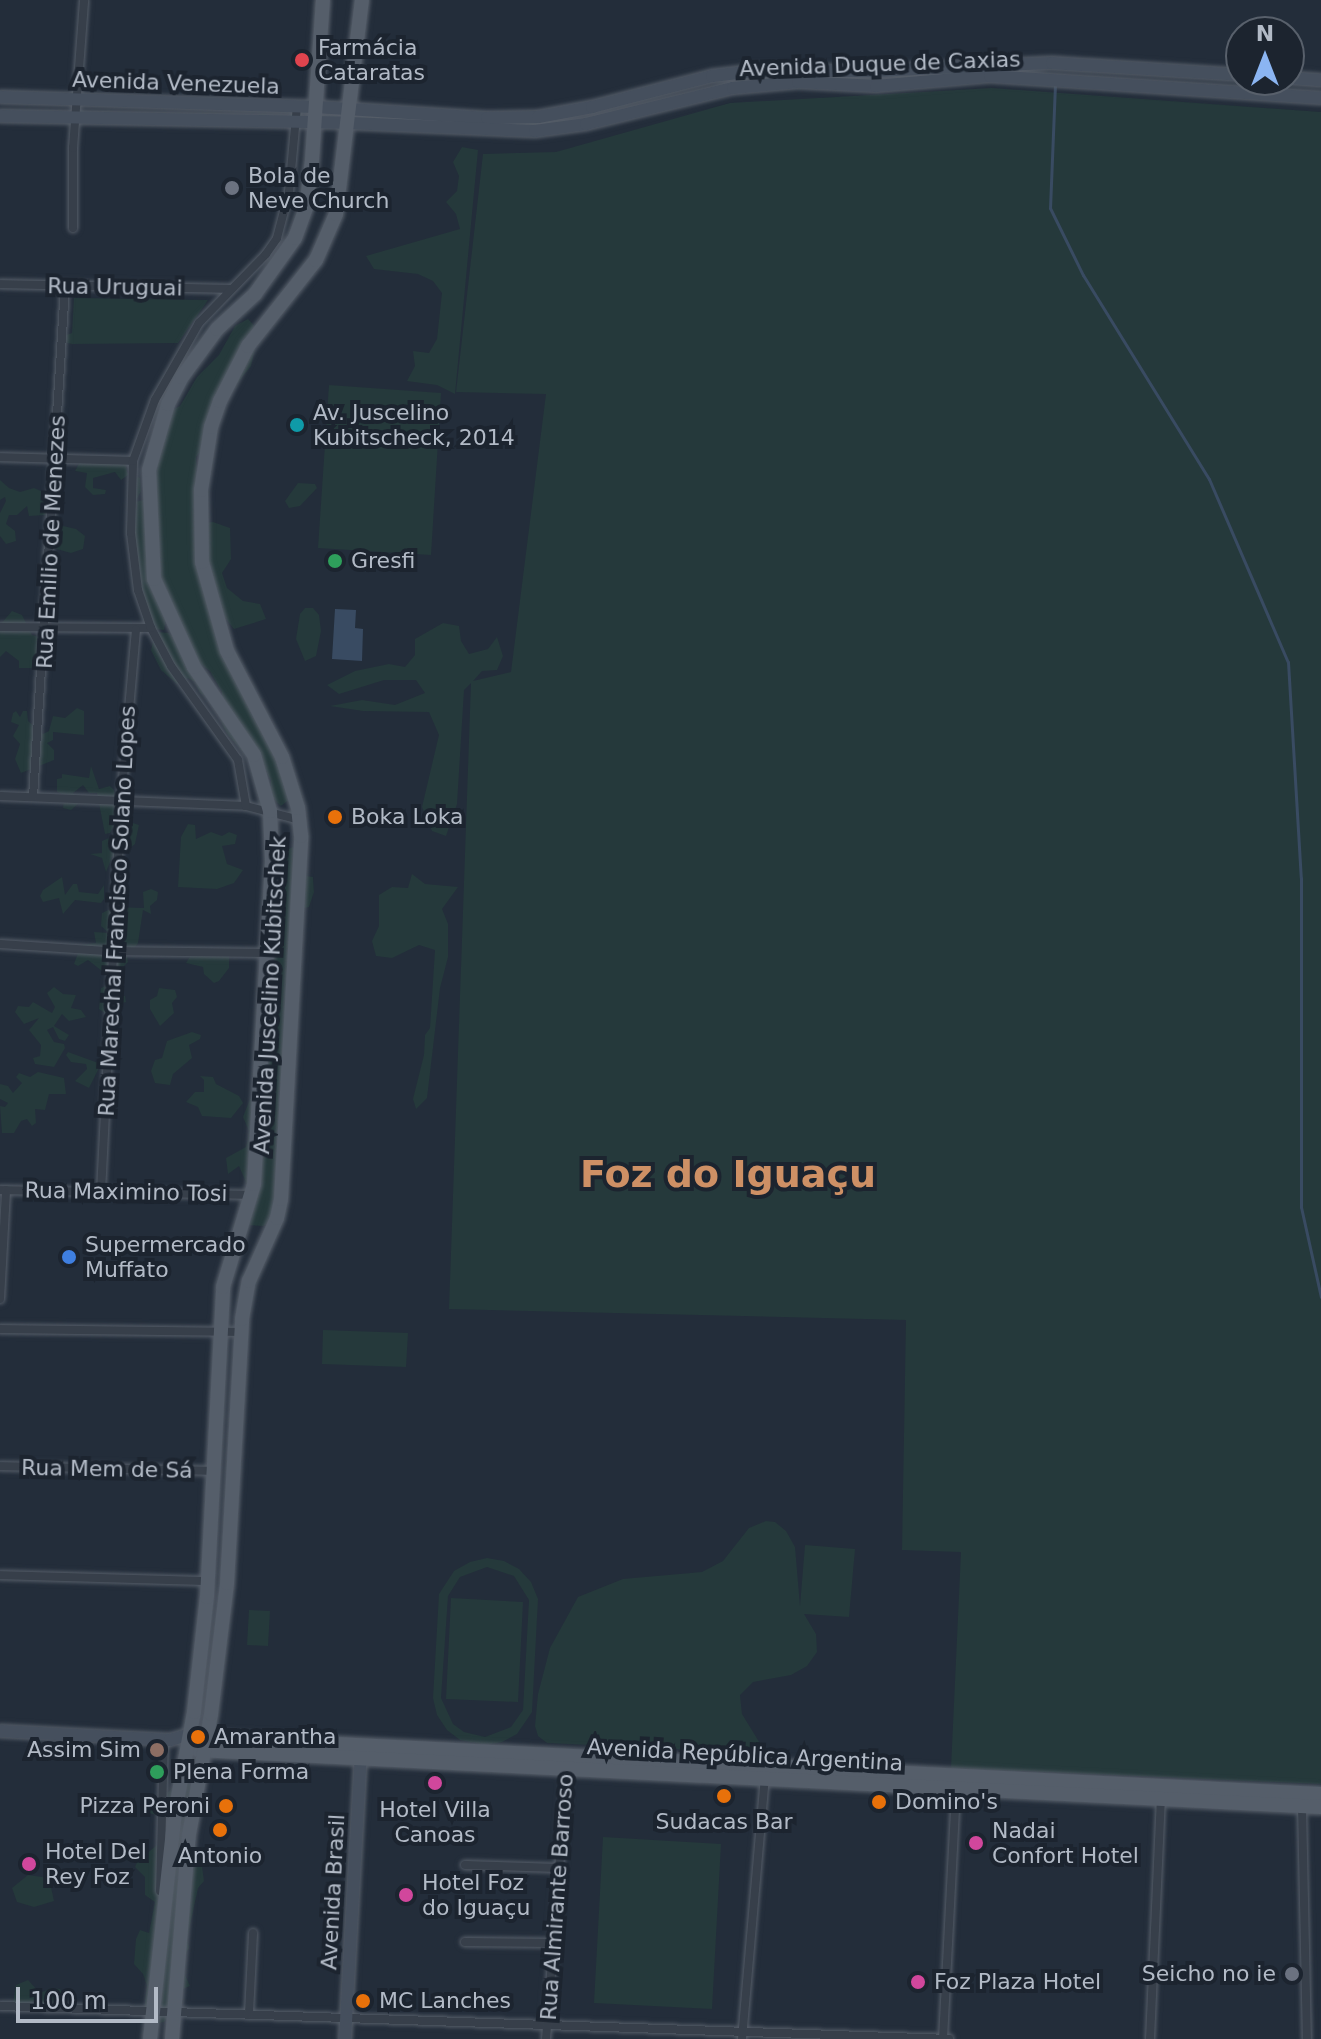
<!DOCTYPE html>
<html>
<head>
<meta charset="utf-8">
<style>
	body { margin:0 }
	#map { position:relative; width:1321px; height:2039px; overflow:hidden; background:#232d3a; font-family:"DejaVu Sans",sans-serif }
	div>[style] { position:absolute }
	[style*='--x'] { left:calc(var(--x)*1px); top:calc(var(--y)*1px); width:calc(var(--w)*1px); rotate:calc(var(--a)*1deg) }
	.green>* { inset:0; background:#25393b }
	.water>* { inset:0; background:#394b62 }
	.stream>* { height:3px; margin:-1.5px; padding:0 1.5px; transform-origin:1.5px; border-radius:1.5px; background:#394b62 }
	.roads { filter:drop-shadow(0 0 2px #555d68) drop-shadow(0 0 2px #555d68) }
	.street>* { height:8px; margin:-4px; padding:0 4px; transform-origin:4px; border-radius:4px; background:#373f4a }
	.secondary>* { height:12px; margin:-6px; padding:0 6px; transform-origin:6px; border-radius:6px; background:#454f5d }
	.primary>* { height:14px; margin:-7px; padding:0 7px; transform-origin:7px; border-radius:7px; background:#555e6a }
	.dots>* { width:22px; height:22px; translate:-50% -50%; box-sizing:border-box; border:4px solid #1c242f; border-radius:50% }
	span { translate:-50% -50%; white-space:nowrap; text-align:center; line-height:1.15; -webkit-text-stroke:8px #1c242f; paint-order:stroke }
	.poi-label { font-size:22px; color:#b2bac6 }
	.left { translate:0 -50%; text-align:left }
	.right { translate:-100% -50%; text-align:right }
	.street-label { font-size:22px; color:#b2bac6 }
	.town-label { font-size:38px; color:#ce9065; font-weight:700 }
	.north { position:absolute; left:1225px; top:16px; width:80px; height:80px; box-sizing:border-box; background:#1c242f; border:2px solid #58606b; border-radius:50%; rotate:0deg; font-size:22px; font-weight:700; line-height:32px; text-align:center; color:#b2bac6 }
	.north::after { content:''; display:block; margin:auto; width:28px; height:36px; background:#8bb5f2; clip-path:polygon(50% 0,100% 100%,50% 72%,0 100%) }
	.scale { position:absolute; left:16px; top:1987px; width:142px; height:36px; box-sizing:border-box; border:4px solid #b2bac6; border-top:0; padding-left:10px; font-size:24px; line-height:28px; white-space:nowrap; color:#b2bac6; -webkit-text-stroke:6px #1c242f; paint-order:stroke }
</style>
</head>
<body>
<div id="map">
	<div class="green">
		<div style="clip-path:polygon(992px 88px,1321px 112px,1321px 1784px,951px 1768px,961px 1552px,902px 1550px,906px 1320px,449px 1309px,471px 683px,464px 690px,457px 804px,446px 836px,432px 831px,422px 807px,439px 735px,429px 712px,363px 711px,330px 706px,362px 700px,395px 705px,425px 693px,416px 680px,384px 680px,339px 694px,327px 685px,355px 671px,389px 664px,405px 667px,415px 655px,415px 639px,443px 623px,459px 626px,461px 641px,469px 654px,488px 649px,497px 637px,503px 656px,497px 670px,482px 671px,473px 681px,511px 672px,546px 394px,456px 392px,483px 154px,556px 152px,730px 103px)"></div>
		<div style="clip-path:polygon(462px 147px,478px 150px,455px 394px,437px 385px,407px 381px,415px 366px,413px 351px,429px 353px,437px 339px,442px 293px,433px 281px,418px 274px,374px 269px,366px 256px,460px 229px,456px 214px,446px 202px,457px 191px,459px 176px,453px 162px)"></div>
		<div style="clip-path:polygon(74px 298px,208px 300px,178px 343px,72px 344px,64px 342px,64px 336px,72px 333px)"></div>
		<div style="clip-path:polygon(248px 319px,259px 331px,251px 366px,232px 390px,206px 445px,196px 457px,200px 523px,213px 522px,230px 528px,231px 559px,222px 573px,227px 588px,243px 601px,260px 604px,266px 619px,234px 629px,214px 604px,291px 798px,281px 806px,271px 797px,271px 781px,257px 752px,252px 749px,243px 752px,227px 734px,221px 721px,222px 692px,210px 671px,198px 662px,166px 619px,164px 630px,155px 629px,138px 578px,133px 509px,137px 510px,137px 504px,132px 502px,136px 477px,140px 478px,141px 491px,135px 502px,144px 500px,170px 411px,180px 406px,197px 377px,219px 355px,235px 326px)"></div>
		<div style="clip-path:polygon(329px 385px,441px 393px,431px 555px,318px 548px)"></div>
		<div style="clip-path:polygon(80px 462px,125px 463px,128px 475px,121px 480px,115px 472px,93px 478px,93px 488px,106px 490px,105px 494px,93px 495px,85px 487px,87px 473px,75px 471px)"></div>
		<div style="clip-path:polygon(0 480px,9px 488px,20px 492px,34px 488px,50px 495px,49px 512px,45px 515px,29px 516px,27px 506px,17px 515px,9px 515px,6px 524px,15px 531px,16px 541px,6px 544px,0 536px,0 513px,6px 501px,5px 497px,0 500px)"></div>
		<div style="clip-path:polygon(298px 483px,315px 484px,317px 488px,300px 506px,289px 508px,285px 501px)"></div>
		<div style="clip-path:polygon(63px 526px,76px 529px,85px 536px,83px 549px,71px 553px,53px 548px,54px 532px)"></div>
		<div style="clip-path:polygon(305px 608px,313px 608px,319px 615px,321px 631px,316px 656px,305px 661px,296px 639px,300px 614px)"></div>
		<div style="clip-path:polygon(12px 611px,22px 615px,32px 635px,39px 637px,45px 632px,55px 641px,51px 654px,37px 668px,19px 668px,19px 661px,6px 651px,0 657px,0 625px)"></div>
		<div style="clip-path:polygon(156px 632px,169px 633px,175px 639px,212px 700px,200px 693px,195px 682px,188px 678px,177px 684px,161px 670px,151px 650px)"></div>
		<div style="clip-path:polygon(77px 708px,84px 711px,84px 735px,53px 732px,53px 740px,47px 743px,54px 750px,54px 760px,21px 773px,15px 759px,20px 744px,13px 736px,19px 725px,11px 722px,13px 713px,16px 711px,20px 717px,23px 711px,27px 711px,28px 721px,43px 734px,49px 731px,53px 716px,65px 718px)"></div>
		<div style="clip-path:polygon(91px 766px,99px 789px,110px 786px,114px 790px,118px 818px,110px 833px,105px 834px,97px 793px,89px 793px,83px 785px,73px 793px,80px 802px,71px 810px,63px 808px,65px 795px,57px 792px,57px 779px,62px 778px,62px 774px,89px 778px)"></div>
		<div style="clip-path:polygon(130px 822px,139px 825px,135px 844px,123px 854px,112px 857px,106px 872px,102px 858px,90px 854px,102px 853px,102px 841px,116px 835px,124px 824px)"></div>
		<div style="clip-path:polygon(188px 824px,195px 825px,196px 839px,211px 832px,222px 836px,229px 832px,237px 835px,235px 844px,222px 846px,227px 864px,243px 870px,234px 883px,217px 889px,178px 887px,181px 837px)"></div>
		<div style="clip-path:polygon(293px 847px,301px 861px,300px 875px,313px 877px,314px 892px,309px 907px,297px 910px,285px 1064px,279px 1094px,279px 1218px,263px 1226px,246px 1225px,249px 1189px,239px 1166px,228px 1174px,226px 1158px,246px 1147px,248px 1140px,249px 1131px,243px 1117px,250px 1099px,255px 1097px,278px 854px)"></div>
		<div style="clip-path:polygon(412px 874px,425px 884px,458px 887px,442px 909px,448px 924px,448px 957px,440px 988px,427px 1098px,416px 1109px,413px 1099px,424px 1055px,425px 1035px,430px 1028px,435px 950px,419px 945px,392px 958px,376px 956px,372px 941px,379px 926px,379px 895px,392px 887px,408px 888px)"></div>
		<div style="clip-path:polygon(62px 877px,65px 895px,73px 884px,77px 884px,79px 892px,98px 894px,104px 885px,104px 899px,101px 903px,75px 900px,63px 914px,59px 898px,43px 902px,40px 896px,43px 890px)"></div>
		<div style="clip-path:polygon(151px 889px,158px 892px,157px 900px,150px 906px,151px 914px,143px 910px,138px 943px,133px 950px,106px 950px,112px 962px,108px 970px,102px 971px,88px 960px,78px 966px,74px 964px,81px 945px,96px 943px,94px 932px,109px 933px,101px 926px,102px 913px,115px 907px,144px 908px,143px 892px)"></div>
		<div style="clip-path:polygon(194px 950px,229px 951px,229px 968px,219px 981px,214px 983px,204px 974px,203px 967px,186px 963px)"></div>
		<div style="clip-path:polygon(116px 956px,127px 957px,128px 962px,121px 969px,119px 983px,116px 984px,116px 996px,125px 996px,126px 1002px,114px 1005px,110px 1015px,106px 1014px,99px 1009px,101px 988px,110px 984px)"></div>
		<div style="clip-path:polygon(54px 987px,63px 994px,76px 995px,71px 1008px,81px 1010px,86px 1017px,69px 1021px,62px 1014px,54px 1026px,69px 1035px,65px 1041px,59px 1039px,53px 1027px,47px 1030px,54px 1042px,64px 1044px,65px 1048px,54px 1067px,35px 1064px,33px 1058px,40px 1056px,41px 1045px,29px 1030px,39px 1018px,24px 1024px,15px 1012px,18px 1006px,29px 1007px,33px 1002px,52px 1013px,55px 1007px,47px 993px)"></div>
		<div style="clip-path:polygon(159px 988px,175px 990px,177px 997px,172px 1003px,174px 1013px,160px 1026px,150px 1009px,150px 1000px,157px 996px)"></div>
		<div style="clip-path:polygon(192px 1032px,201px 1035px,200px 1039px,189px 1045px,192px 1058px,173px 1074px,170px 1085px,155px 1083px,151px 1071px,155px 1060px,162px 1058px,167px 1041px)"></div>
		<div style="clip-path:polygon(68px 1052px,101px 1064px,89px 1088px,75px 1081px,87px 1069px,86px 1064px,71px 1062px,66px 1055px)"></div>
		<div style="clip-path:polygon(38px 1072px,64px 1078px,66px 1094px,49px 1094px,45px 1110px,35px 1109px,36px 1123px,32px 1126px,27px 1119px,21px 1121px,14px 1133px,2px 1133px,0 1106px,5px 1107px,8px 1103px,0 1099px,0 1084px,8px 1086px,13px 1093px,22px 1083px,16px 1077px,19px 1073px,30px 1077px)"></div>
		<div style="clip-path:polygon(200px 1076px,213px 1077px,216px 1084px,239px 1096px,243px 1103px,231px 1118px,202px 1116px,198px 1107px,186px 1102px,195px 1092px,204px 1092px,204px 1080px)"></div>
		<div style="clip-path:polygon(323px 1330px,408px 1333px,406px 1367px,322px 1364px)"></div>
		<div style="clip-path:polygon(766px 1521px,775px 1522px,786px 1531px,795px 1547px,800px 1606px,805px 1545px,855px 1549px,849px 1617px,804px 1614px,816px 1634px,817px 1652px,807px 1666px,791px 1675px,753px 1682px,740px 1695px,742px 1714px,761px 1745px,758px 1753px,547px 1743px,538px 1736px,535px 1726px,538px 1694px,550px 1648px,578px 1597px,623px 1579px,702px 1572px,723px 1561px,749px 1528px)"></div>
		<div style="clip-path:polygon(evenodd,487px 1558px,504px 1561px,519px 1569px,531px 1582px,538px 1599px,532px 1712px,517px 1734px,502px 1742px,486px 1745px,460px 1740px,447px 1730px,437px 1715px,433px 1698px,439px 1594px,454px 1571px,470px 1562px,487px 1558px,487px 1567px,514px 1576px,529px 1600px,523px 1710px,511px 1727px,485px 1737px,464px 1732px,453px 1724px,441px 1698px,448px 1596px,460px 1577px,487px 1567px)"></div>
		<div style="clip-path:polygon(451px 1598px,523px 1602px,518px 1702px,446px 1699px)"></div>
		<div style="clip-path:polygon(249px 1610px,270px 1611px,268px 1646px,247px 1645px)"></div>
		<div style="clip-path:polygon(179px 1782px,190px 1784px,195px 1793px,192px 1842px,200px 1852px,204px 1881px,198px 1888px,187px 1939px,189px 1948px,184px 1956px,184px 1973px,190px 1986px,178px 1991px,177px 2006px,164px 2022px,158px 2023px,144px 2010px,147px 1986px,143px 1974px,134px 1964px,136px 1939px,140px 1930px,149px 1933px,155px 1902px,145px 1895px,145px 1877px,135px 1867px,138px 1860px,160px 1843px,160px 1816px,149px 1813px,147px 1804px,159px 1801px)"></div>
		<div style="clip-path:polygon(603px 1837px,721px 1844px,712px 2009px,594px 2003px)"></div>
		<div style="clip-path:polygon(28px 1875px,49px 1878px,54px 1901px,34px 1907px,17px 1902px,12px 1888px)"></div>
		<div style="clip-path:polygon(28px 1980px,40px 1993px,51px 1988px,60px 1989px,64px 1995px,58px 2003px,51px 2005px,33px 2001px,30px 2005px,13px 2003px,16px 1985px)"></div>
	</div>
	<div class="water">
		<div style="clip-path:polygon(335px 609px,356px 610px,355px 628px,363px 629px,362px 661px,332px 659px)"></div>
	</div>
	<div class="stream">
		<div style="--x:1055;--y:84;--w:124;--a:92.3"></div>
		<div style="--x:1050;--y:208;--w:75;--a:63.8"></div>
		<div style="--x:1083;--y:275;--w:240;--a:58.3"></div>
		<div style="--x:1209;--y:479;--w:199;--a:66.7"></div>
		<div style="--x:1288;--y:662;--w:216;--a:86.6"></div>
		<div style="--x:1301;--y:878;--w:329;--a:90"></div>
		<div style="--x:1301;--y:1207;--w:92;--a:77.5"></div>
	</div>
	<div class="roads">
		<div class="street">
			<div style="--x:73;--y:228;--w:80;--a:-90"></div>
			<div style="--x:73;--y:148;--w:148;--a:-85.7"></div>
			<div style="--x:0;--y:284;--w:230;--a:1.2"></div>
			<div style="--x:0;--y:457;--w:133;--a:1.7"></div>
			<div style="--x:0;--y:627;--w:151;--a:0.4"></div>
			<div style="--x:0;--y:796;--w:246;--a:2.3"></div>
			<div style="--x:246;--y:806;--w:56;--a:14.5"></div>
			<div style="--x:33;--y:797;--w:511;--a:-86.41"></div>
			<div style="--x:246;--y:806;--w:47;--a:-99.9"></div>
			<div style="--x:238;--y:760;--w:115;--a:-125.5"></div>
			<div style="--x:171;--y:666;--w:43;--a:-117.8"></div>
			<div style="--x:151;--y:628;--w:40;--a:-108.9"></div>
			<div style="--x:138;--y:590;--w:57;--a:-97"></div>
			<div style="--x:131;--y:533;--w:72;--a:-88.4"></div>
			<div style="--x:133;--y:461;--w:65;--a:-70.2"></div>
			<div style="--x:155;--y:400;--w:89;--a:-60.3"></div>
			<div style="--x:199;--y:323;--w:96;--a:-45.8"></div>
			<div style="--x:266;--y:254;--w:19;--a:-55"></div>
			<div style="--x:277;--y:238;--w:48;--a:-75.4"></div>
			<div style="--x:289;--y:192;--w:86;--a:-84.7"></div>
			<div style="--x:0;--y:944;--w:106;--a:3.8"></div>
			<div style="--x:106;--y:951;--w:161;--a:0.7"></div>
			<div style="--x:0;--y:1190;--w:251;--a:1.1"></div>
			<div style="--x:101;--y:1192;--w:392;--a:-87.1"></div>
			<div style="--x:121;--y:801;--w:172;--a:-85"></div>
			<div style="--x:0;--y:1299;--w:109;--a:-86.8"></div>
			<div style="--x:0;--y:1329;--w:241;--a:0.7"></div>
			<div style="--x:0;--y:1466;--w:214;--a:1.3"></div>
			<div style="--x:0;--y:1575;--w:208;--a:1.7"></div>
			<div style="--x:1302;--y:1806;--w:233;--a:88.8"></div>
			<div style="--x:465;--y:1865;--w:93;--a:1.8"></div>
			<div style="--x:160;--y:1891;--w:151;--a:-88.5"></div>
			<div style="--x:465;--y:1942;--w:88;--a:0.7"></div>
			<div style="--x:0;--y:2006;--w:950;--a:1.99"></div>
			<div style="--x:249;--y:2013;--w:80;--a:-87.1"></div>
			<div style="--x:546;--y:2039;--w:275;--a:-85.6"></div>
			<div style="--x:742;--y:2039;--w:262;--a:-85"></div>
			<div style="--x:943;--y:2039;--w:251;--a:-87"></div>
			<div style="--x:1150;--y:2039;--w:241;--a:-87.4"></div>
		</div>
		<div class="secondary">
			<div style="--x:1289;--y:78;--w:32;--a:4"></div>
			<div style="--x:0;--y:97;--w:317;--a:1.8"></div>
			<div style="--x:317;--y:107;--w:170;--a:3.7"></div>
			<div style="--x:487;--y:118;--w:51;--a:-1.1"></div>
			<div style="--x:538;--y:117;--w:55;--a:-10.5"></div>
			<div style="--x:592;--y:107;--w:124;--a:-14.5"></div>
			<div style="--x:712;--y:76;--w:42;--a:-6.8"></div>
			<div style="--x:754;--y:71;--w:119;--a:0"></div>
			<div style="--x:873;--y:71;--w:179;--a:-2.6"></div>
			<div style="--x:1052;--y:63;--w:189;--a:3.6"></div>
			<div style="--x:0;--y:116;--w:349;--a:1.1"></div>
			<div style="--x:349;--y:123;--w:186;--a:2.5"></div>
			<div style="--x:535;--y:131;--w:51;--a:-7.8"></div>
			<div style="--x:586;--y:124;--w:151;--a:-13.8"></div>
			<div style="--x:733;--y:88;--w:65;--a:-5.3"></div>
			<div style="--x:798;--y:82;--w:78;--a:2.9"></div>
			<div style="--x:876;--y:86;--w:114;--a:-5"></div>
			<div style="--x:990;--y:76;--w:332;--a:3.8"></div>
			<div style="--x:0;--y:1731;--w:170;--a:3"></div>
			<div style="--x:170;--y:1740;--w:19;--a:-16"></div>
			<div style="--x:345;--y:2039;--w:289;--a:-86.8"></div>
		</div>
		<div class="primary">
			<div style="--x:199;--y:1737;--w:1123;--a:2.91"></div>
			<div style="--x:198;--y:1750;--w:1124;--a:2.91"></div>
			<div style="--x:150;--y:2039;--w:228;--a:-83.7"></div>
			<div style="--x:175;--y:1812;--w:102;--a:-79.2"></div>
			<div style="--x:194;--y:1712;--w:116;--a:-83.6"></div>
			<div style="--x:207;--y:1597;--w:310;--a:-87"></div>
			<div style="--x:223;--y:1287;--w:108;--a:-73.2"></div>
			<div style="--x:254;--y:1184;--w:324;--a:-86.8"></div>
			<div style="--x:272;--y:861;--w:50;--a:-92.3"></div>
			<div style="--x:270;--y:811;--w:58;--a:-105.9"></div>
			<div style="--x:254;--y:755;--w:107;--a:-124.3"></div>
			<div style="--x:194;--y:667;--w:97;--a:-114.4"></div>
			<div style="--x:154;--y:579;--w:109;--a:-92.6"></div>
			<div style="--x:149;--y:470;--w:69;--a:-73.9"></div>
			<div style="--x:168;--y:404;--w:30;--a:-63"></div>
			<div style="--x:182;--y:377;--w:59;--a:-53.9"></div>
			<div style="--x:217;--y:329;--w:52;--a:-42.6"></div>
			<div style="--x:255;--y:294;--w:69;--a:-54.5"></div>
			<div style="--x:295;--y:238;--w:33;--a:-70"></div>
			<div style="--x:306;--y:207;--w:47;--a:-82.7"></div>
			<div style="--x:312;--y:160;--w:160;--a:-86.1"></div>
			<div style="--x:172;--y:2039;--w:206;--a:-85.3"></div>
			<div style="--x:189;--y:1834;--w:122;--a:-79.6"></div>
			<div style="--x:211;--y:1714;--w:132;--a:-83"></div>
			<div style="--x:227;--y:1583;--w:264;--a:-86.7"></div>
			<div style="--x:242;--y:1319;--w:39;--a:-80"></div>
			<div style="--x:249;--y:1281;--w:69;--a:-66"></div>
			<div style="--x:277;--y:1218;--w:19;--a:-78"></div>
			<div style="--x:281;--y:1199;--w:364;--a:-86.8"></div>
			<div style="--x:301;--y:836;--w:28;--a:-96"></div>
			<div style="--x:298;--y:808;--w:53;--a:-107.4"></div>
			<div style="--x:282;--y:757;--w:119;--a:-117.4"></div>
			<div style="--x:227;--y:651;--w:92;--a:-105.7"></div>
			<div style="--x:202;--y:562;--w:72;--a:-90.8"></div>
			<div style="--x:201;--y:490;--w:64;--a:-81"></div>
			<div style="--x:211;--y:427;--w:28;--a:-71"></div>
			<div style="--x:220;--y:401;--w:62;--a:-63"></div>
			<div style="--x:248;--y:346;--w:110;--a:-51.7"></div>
			<div style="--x:316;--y:260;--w:50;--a:-66.5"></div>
			<div style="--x:336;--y:214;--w:216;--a:-83.1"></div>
		</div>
	</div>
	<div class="dots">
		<div style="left:302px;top:60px;background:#e0444e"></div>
		<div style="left:232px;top:188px;background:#6b7280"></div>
		<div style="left:297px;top:425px;background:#0f9aa8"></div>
		<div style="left:335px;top:561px;background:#2e9e5b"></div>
		<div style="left:335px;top:817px;background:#e8710a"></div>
		<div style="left:69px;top:1257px;background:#3f7fe0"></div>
		<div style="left:198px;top:1737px;background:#e8710a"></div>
		<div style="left:157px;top:1750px;background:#8d6e63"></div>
		<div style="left:157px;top:1772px;background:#2e9e5b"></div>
		<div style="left:435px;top:1783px;background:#d1479c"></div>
		<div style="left:724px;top:1796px;background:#e8710a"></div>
		<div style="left:879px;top:1802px;background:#e8710a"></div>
		<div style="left:226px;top:1806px;background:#e8710a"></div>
		<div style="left:220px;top:1830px;background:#e8710a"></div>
		<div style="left:976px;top:1843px;background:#d1479c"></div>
		<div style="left:29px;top:1864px;background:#d1479c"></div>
		<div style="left:406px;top:1895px;background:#d1479c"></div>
		<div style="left:1292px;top:1974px;background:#6b7280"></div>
		<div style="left:918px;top:1982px;background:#d1479c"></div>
		<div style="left:363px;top:2001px;background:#e8710a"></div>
	</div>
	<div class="poi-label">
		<span class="left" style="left:318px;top:60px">Farmácia<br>Cataratas</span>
		<span class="left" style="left:248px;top:188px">Bola de<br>Neve Church</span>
		<span class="left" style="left:313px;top:425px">Av. Juscelino<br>Kubitscheck, 2014</span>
		<span class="left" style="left:351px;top:561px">Gresfi</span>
		<span class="left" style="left:351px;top:817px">Boka Loka</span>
		<span class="left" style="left:85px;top:1257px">Supermercado<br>Muffato</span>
		<span class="left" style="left:214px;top:1737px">Amarantha</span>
		<span class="right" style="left:141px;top:1750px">Assim Sim</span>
		<span class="left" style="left:173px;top:1772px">Plena Forma</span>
		<span class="left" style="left:895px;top:1802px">Domino's</span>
		<span class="right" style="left:210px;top:1806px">Pizza Peroni</span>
		<span style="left:435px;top:1822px">Hotel Villa<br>Canoas</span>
		<span style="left:724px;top:1822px">Sudacas Bar</span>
		<span class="left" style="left:992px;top:1843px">Nadai<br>Confort Hotel</span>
		<span class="left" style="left:45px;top:1864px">Hotel Del<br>Rey Foz</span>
		<span style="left:220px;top:1856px">Antonio</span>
		<span class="left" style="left:422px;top:1895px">Hotel Foz<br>do Iguaçu</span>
		<span class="right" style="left:1276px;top:1974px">Seicho no ie</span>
		<span class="left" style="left:934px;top:1982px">Foz Plaza Hotel</span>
		<span class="left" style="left:379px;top:2001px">MC Lanches</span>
	</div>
	<div class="street-label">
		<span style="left:880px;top:64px;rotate:-2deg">Avenida Duque de Caxias</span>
		<span style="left:176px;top:83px;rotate:2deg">Avenida Venezuela</span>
		<span style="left:115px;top:287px;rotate:1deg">Rua Uruguai</span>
		<span style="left:51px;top:542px;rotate:-87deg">Rua Emilio de Menezes</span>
		<span style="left:117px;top:911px;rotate:-87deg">Rua Marechal Francisco Solano Lopes</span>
		<span style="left:270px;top:995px;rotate:-87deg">Avenida Juscelino Kubitschek</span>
		<span style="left:126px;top:1192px;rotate:1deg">Rua Maximino Tosi</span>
		<span style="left:107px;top:1469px;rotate:1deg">Rua Mem de Sá</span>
		<span style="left:745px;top:1755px;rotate:3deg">Avenida República Argentina</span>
		<span style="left:333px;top:1892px;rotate:-87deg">Avenida Brasil</span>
		<span style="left:557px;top:1897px;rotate:-86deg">Rua Almirante Barroso</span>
	</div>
	<div class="town-label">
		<span style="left:728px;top:1175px">Foz do Iguaçu</span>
	</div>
	<div class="north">N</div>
	<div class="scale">100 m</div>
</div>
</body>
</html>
